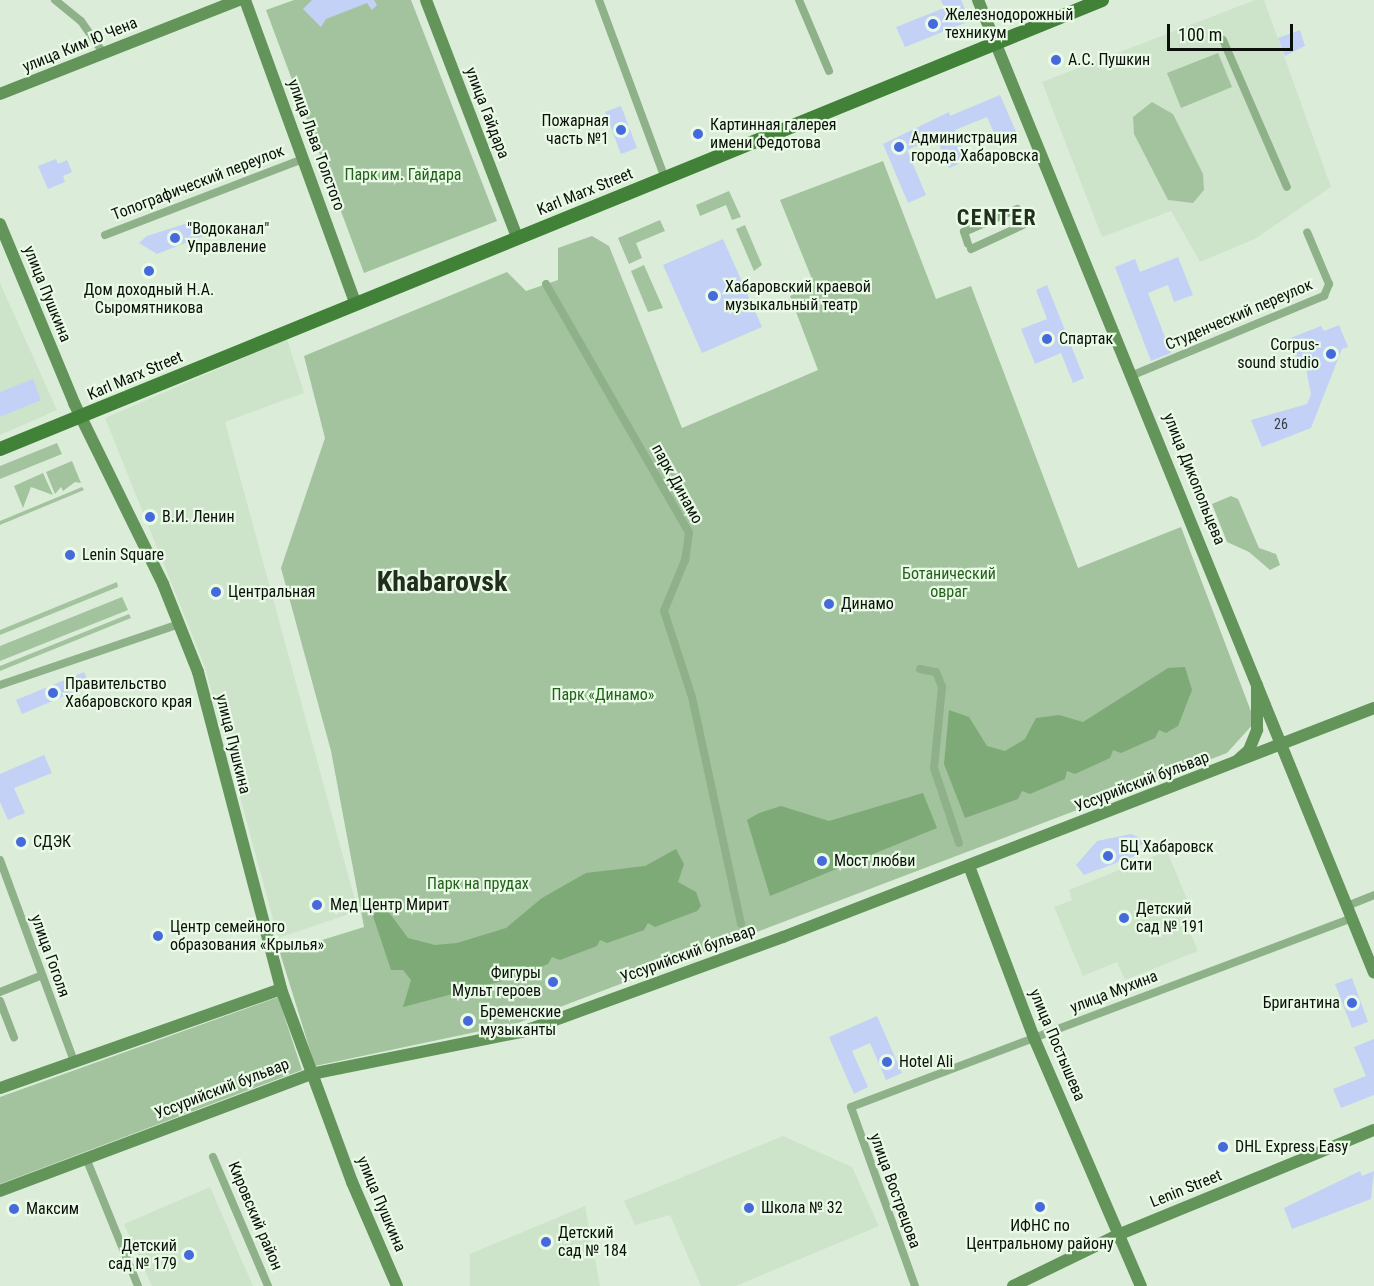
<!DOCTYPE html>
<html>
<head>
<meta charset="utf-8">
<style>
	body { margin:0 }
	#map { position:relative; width:1374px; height:1286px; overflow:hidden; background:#dbedd9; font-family:"Roboto Condensed",sans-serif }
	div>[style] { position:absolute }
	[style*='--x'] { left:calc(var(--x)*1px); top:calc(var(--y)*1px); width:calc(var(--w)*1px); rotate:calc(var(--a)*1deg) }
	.built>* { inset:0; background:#cee4ca }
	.green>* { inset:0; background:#a3c39e }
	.water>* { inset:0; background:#7daa76 }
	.building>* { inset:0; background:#c2d1f5 }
	.street>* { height:8px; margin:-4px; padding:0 4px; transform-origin:4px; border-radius:4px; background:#8fb18a }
	.secondary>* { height:12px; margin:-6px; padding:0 6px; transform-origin:6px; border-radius:6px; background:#63955b }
	.primary>* { height:14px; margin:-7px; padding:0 7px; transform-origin:7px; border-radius:7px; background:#418138 }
	.dots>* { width:16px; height:16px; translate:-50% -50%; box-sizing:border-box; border:3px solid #e9fae6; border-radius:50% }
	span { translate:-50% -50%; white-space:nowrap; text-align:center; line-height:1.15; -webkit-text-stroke:4.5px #e9fae6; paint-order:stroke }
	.number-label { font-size:14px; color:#394045 }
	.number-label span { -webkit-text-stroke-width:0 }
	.poi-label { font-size:16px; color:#0b100a }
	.left { translate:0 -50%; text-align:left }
	.right { translate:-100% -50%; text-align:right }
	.street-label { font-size:16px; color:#0b100a }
	.park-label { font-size:16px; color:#235f1b }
	.district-label { font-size:22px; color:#212e1e; font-weight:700; letter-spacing:1.5px }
	.town-label { font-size:28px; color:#212e1e; font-weight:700 }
	.scale { position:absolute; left:1167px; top:24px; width:126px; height:27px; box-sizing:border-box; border:3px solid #0b100a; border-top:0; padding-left:8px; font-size:18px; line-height:21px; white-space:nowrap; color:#0b100a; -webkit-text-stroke:4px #e9fae6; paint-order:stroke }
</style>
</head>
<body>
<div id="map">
	<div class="built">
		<div style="clip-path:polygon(1255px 0,1264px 0,1331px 187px,1255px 239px,1200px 262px,1171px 211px,1102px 237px,1042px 82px)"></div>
		<div style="clip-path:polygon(0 283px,57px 410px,0 435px)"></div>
		<div style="clip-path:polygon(287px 339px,304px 393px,225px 422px,358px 911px,278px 938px,205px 667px,105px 418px)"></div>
		<div style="clip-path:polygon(1167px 851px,1191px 909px,1188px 927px,1198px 951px,1125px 980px,1117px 962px,1083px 976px,1054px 907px,1072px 900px,1069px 890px)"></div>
		<div style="clip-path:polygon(783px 1136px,852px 1167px,879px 1226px,736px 1286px,701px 1286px,670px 1215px,635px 1225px,624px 1201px)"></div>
		<div style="clip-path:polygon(210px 1187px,253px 1286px,152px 1286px,124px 1224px)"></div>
		<div style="clip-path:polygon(585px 1206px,600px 1286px,470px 1286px,470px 1254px)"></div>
	</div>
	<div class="green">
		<div style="clip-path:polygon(294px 0,411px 0,497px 221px,364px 273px,266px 10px)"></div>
		<div style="clip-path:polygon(1218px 53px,1232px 87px,1181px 108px,1167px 73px)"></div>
		<div style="clip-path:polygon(1152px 102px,1173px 114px,1203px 174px,1204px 190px,1193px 203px,1168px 200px,1134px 134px,1133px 117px)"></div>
		<div style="clip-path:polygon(883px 161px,936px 299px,971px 286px,1078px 568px,1181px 527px,1255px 722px,1227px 753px,518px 1023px,315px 1066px,280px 953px,364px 927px,331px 751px,281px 568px,325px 438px,304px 356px,507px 272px,526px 291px,558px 280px,558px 248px,592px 236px,609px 246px,682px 428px,818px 370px,790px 296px,814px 284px,780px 200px)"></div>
		<div style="clip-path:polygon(729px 191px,741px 217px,732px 220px,726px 205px,700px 216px,696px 205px)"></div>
		<div style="clip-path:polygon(660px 220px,665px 231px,636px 243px,642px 258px,629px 264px,618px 238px)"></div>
		<div style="clip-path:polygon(745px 225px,762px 265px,754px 271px,736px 229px)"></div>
		<div style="clip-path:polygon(644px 265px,663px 308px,648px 312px,631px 271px)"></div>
		<div style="clip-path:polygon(57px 443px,62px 454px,0 479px,0 466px)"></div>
		<div style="clip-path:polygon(72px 461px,81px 483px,75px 482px,63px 491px,61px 487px,55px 494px,46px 472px)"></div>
		<div style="clip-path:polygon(43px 473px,53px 495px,31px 487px,23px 508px,14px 486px)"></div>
		<div style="clip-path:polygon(82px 487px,84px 490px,0 525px,0 521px)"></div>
		<div style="clip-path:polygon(1231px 496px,1238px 499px,1259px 548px,1276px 554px,1280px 565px,1270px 570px,1249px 552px,1227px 542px,1212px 504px)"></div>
		<div style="clip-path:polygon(117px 582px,118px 587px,0 635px,0 630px)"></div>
		<div style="clip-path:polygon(122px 597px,128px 610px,0 661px,0 646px)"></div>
		<div style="clip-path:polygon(129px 614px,131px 618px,0 671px,0 666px)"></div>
		<div style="clip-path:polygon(278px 997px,302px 1070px,0 1184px,0 1097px)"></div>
	</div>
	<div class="water">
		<div style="clip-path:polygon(1185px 667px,1192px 690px,1178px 726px,1166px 733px,1159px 730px,1155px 738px,1121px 753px,1113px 750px,1110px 758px,1075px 774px,1067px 771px,1065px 779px,1030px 794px,1022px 791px,1018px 799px,965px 818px,944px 764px,949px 710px,969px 717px,987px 746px,1005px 751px,1025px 739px,1036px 718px,1059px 715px,1083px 722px,1168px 668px)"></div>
		<div style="clip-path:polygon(923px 793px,937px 828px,770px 896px,747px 820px,759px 813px,781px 806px,829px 821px)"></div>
		<div style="clip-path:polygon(676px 849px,684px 864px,678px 882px,696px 892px,701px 906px,697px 911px,655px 927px,648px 923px,644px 930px,607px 943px,600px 940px,597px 946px,560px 960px,552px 957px,548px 964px,513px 978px,506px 974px,502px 981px,403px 1007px,411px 980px,403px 970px,391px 970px,373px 916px,379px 905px,385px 907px,408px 938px,435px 945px,457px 943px,506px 928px,542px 898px,586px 873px,645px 866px)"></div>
	</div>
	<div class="building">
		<div style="clip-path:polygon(312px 0,374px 0,377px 5px,372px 10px,367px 3px,326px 19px,321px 27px,303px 9px)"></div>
		<div style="clip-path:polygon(941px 0,961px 0,970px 21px,905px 47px,896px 27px,944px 8px)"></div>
		<div style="clip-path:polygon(1300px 30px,1305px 46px,1285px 56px,1278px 38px)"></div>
		<div style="clip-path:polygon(1000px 95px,1018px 136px,999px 144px,987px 117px,955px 130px,968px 160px,949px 168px,936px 138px,907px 150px,926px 195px,908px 203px,883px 144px,949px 112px,950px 116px)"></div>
		<div style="clip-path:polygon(621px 106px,637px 148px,621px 154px,605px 112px)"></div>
		<div style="clip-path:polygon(56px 159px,58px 164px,67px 160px,72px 172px,63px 176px,65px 182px,48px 189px,38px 166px)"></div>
		<div style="clip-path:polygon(197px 220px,203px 236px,157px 254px,139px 243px,147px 236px)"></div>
		<div style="clip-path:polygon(723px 239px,762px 327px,702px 353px,663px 265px)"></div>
		<div style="clip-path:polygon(1178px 257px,1193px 295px,1174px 302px,1168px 285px,1148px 293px,1171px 353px,1151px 361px,1115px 267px,1135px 259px,1140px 272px)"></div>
		<div style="clip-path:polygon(1047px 285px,1084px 378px,1073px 383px,1061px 353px,1035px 364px,1021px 329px,1047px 319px,1036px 290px)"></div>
		<div style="clip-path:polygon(1339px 325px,1348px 347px,1342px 349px,1311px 428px,1262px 447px,1251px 420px,1307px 404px,1311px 394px,1305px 364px,1299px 366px,1288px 339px,1321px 326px,1324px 331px)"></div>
		<div style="clip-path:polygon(33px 379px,41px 400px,0 417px,0 392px)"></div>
		<div style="clip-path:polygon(84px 672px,90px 685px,22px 714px,16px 700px)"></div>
		<div style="clip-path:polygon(44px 755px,52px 773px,14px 788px,25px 813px,8px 820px,0 802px,0 774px)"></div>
		<div style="clip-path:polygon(1131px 834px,1150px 842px,1137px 846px,1140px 854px,1084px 875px,1076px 865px,1097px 841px)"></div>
		<div style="clip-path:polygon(1352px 978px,1368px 1022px,1352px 1028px,1335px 984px)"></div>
		<div style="clip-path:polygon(877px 1016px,902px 1073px,886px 1080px,870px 1043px,852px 1051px,868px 1087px,854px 1094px,829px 1037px)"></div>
		<div style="clip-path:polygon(1374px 1039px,1374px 1095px,1341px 1108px,1333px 1089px,1366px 1076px,1354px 1047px)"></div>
		<div style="clip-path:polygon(1360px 1171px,1362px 1176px,1374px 1171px,1371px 1199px,1292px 1229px,1284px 1208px)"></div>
	</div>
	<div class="street">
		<div style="--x:55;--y:0;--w:33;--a:39"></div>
		<div style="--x:81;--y:21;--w:39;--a:55"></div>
		<div style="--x:599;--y:0;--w:190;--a:69.7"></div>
		<div style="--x:799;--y:0;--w:77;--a:67.1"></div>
		<div style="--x:1223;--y:40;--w:160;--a:66.5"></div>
		<div style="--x:105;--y:235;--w:212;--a:-21"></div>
		<div style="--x:968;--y:244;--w:13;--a:-108"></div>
		<div style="--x:964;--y:232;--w:58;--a:-23.5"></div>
		<div style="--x:971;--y:249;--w:57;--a:-24.8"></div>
		<div style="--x:546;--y:284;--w:287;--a:60.1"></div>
		<div style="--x:689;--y:533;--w:27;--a:98"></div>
		<div style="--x:685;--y:560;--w:55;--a:112.4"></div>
		<div style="--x:664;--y:611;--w:90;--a:72"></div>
		<div style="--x:692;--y:697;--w:232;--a:77.8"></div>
		<div style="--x:1133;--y:375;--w:207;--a:-22.5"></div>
		<div style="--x:1324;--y:296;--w:13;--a:-67"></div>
		<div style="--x:1329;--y:284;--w:56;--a:-112.9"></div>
		<div style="--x:920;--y:669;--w:16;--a:11"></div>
		<div style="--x:936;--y:672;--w:16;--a:68"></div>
		<div style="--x:942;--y:687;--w:81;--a:95.6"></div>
		<div style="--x:934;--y:768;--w:79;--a:71.6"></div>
		<div style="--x:0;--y:685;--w:189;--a:-18.8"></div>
		<div style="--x:0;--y:860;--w:214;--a:69.8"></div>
		<div style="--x:1347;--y:906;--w:29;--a:-22"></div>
		<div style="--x:0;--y:992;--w:43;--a:-21.8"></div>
		<div style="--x:0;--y:1001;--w:39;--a:69"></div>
		<div style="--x:213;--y:1157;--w:140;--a:66.9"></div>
		<div style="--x:86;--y:1158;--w:138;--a:67.9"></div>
		<div style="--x:915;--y:1286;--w:190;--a:-109.7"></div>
		<div style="--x:851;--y:1107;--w:535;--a:-20.67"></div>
	</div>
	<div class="secondary">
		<div style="--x:245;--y:0;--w:321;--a:70"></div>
		<div style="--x:426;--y:0;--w:254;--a:69"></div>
		<div style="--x:978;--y:0;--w:1050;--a:67.85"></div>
		<div style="--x:0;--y:94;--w:257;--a:-21.5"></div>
		<div style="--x:0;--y:224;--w:194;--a:67.5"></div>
		<div style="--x:74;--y:403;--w:202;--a:63.8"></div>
		<div style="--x:163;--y:584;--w:95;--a:68.3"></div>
		<div style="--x:198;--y:672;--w:328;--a:75.3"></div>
		<div style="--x:281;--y:989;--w:206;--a:69.8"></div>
		<div style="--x:352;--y:1182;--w:113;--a:66.6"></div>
		<div style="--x:1238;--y:760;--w:15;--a:-42"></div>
		<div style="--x:1249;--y:750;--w:22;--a:-68"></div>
		<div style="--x:1257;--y:730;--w:45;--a:-90"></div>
		<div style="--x:969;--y:866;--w:184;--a:69.3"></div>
		<div style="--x:1034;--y:1038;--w:270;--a:66.7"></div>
		<div style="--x:0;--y:1088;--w:298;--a:-19.4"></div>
		<div style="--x:0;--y:1191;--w:332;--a:-20.6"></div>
		<div style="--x:311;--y:1074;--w:215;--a:-11.3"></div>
		<div style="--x:522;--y:1032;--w:278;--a:-20"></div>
		<div style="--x:783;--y:937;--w:634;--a:-21.18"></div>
		<div style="--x:1013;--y:1286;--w:119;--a:-25.9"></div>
		<div style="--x:1120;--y:1234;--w:274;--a:-22.3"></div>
	</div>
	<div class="primary">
		<div style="--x:0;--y:449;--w:1190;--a:-22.17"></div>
	</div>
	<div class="dots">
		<div style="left:933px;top:24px;background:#4669dc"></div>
		<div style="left:1056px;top:60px;background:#4669dc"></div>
		<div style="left:621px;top:130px;background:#4669dc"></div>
		<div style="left:698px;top:134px;background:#4669dc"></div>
		<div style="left:899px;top:147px;background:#4669dc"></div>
		<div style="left:175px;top:238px;background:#4669dc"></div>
		<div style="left:149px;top:271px;background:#4669dc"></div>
		<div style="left:713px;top:296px;background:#4669dc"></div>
		<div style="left:1047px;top:339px;background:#4669dc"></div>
		<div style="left:1331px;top:354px;background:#4669dc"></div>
		<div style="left:150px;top:517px;background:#4669dc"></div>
		<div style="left:70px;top:555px;background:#4669dc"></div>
		<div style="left:216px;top:592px;background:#4669dc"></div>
		<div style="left:829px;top:604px;background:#4669dc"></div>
		<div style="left:53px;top:693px;background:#4669dc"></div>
		<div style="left:21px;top:842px;background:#4669dc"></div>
		<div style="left:1108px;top:856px;background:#4669dc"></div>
		<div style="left:822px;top:861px;background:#4669dc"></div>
		<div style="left:317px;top:905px;background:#4669dc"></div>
		<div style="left:1124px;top:918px;background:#4669dc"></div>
		<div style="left:158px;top:936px;background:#4669dc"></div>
		<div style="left:553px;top:982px;background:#4669dc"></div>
		<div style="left:1352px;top:1003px;background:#4669dc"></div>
		<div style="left:468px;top:1021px;background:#4669dc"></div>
		<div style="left:887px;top:1062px;background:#4669dc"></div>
		<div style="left:1223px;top:1147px;background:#4669dc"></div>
		<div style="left:1040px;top:1207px;background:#4669dc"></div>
		<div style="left:749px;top:1208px;background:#4669dc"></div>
		<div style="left:14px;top:1209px;background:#4669dc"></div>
		<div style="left:546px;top:1242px;background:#4669dc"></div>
		<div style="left:189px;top:1255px;background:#4669dc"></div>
	</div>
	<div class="number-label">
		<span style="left:1281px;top:424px">26</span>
	</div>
	<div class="poi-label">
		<span class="left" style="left:945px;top:24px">Железнодорожный<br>техникум</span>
		<span class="left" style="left:1068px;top:60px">А.С. Пушкин</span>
		<span class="right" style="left:609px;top:130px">Пожарная<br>часть №1</span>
		<span class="left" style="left:710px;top:134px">Картинная галерея<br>имени Федотова</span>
		<span class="left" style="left:911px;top:147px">Администрация<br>города Хабаровска</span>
		<span class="left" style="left:187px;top:238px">"Водоканал"<br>Управление</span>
		<span class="left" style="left:725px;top:296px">Хабаровский краевой<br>музыкальный театр</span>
		<span style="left:149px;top:299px">Дом доходный Н.А.<br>Сыромятникова</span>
		<span class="left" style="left:1059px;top:339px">Спартак</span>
		<span class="right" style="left:1319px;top:354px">Corpus-<br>sound studio</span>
		<span class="left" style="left:162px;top:517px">В.И. Ленин</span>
		<span class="left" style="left:82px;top:555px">Lenin Square</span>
		<span class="left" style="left:228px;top:592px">Центральная</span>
		<span class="left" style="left:841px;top:604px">Динамо</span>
		<span class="left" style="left:65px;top:693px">Правительство<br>Хабаровского края</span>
		<span class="left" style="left:33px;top:842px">СДЭК</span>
		<span class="left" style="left:1120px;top:856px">БЦ Хабаровск<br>Сити</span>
		<span class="left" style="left:834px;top:861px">Мост любви</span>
		<span class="left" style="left:330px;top:905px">Мед Центр Мирит</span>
		<span class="left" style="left:1136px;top:918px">Детский<br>сад № 191</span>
		<span class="left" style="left:170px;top:936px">Центр семейного<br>образования «Крылья»</span>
		<span class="right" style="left:541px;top:982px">Фигуры<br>Мульт героев</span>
		<span class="right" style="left:1340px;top:1003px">Бригантина</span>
		<span class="left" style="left:480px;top:1021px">Бременские<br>музыканты</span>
		<span class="left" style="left:899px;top:1062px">Hotel Ali</span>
		<span class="left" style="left:1235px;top:1147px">DHL Express Easy</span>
		<span class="left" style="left:761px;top:1208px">Школа № 32</span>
		<span class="left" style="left:26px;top:1209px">Максим</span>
		<span style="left:1040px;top:1235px">ИФНС по<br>Центральному району</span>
		<span class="left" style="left:558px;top:1242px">Детский<br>сад № 184</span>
		<span class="right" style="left:177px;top:1255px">Детский<br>сад № 179</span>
	</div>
	<div class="street-label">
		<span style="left:80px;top:45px;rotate:-22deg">улица Ким Ю Чена</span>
		<span style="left:487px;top:113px;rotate:69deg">улица Гайдара</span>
		<span style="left:316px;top:145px;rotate:70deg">улица Льва Толстого</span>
		<span style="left:198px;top:183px;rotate:-21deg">Топографический переулок</span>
		<span style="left:585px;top:192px;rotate:-22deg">Karl Marx Street</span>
		<span style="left:47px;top:294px;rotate:68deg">улица Пушкина</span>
		<span style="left:1239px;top:315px;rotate:-23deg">Студенческий переулок</span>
		<span style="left:135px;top:376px;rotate:-23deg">Karl Marx Street</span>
		<span style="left:1194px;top:479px;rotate:68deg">улица Дикопольцева</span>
		<span style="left:677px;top:484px;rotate:61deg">парк Динамо</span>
		<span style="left:233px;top:744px;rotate:76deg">улица Пушкина</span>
		<span style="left:1142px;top:782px;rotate:-21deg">Уссурийский бульвар</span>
		<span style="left:688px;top:954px;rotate:-20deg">Уссурийский бульвар</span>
		<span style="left:50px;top:956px;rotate:70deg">улица Гоголя</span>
		<span style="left:1114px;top:992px;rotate:-21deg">улица Мухина</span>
		<span style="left:1057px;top:1045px;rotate:67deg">улица Постышева</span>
		<span style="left:222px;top:1089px;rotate:-21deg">Уссурийский бульвар</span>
		<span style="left:1186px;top:1189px;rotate:-22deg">Lenin Street</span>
		<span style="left:895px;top:1191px;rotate:70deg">улица Вострецова</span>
		<span style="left:381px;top:1204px;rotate:67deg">улица Пушкина</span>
		<span style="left:255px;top:1216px;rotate:67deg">Кировский район</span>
	</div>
	<div class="park-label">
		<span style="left:403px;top:175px">Парк им. Гайдара</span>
		<span style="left:949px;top:583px">Ботанический<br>овраг</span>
		<span style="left:603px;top:695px">Парк «Динамо»</span>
		<span style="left:478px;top:884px">Парк на прудах</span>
	</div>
	<div class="district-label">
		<span style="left:997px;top:218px">CENTER</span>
	</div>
	<div class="town-label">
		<span style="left:442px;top:582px">Khabarovsk</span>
	</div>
	<div class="scale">100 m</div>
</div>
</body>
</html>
